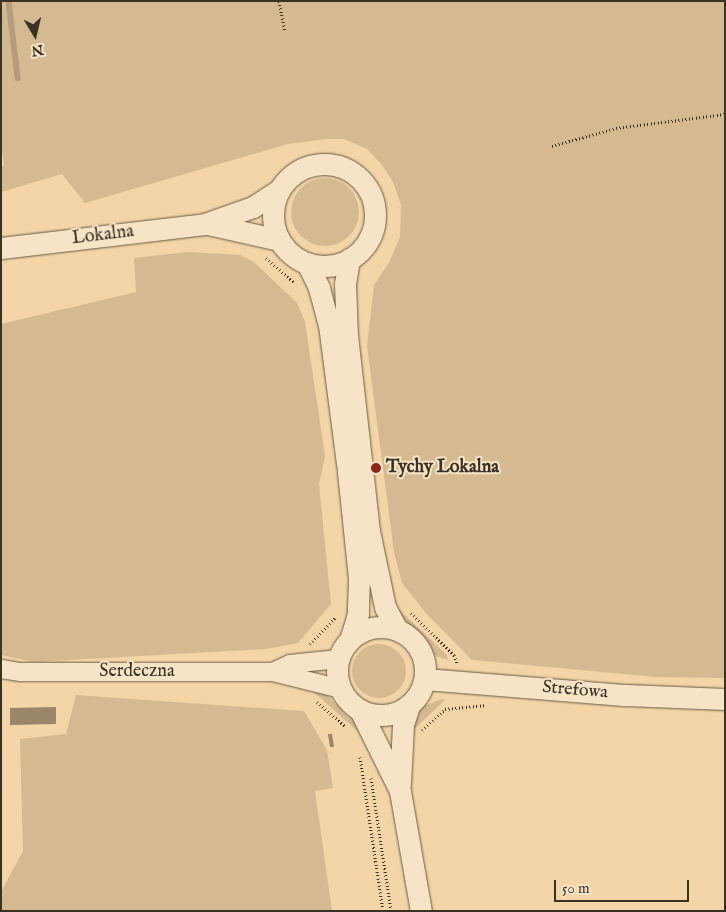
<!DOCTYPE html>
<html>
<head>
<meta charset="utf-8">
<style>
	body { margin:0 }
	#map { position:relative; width:726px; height:912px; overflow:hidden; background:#f3d5a7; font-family:"IM FELL English",serif }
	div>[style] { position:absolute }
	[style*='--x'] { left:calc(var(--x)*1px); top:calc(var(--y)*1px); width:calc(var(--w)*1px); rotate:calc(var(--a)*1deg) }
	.green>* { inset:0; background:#d4b991 }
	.round { border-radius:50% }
	.stream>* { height:5.5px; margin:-2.75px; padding:0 2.75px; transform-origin:2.75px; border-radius:2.75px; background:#b49d7b }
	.building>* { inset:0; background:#9a8669 }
	.path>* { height:3px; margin-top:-1.5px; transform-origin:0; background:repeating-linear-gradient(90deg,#3a3125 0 1px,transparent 0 3.5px) }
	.roads { filter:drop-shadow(0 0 1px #685a46) drop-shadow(0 0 1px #685a46) }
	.minor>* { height:18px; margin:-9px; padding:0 9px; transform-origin:9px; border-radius:9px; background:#f7e4c6 }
	.tertiary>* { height:21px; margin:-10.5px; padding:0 10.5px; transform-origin:10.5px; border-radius:10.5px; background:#f7e4c6 }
	.tertiary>.ring { margin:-10.5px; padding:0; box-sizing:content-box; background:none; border:21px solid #f7e4c6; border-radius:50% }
	.dots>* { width:14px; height:14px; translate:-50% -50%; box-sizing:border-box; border:2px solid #f7e4c6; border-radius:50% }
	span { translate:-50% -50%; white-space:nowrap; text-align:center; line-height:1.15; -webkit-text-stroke:4px #f7e4c6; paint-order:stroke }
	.street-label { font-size:18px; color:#3a3125 }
	.poi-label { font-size:18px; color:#3a3125; font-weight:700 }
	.left { translate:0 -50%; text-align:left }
	.frame { position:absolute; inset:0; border:2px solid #3a3125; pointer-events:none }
	.north { position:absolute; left:10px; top:10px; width:50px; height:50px; -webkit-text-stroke:4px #f7e4c6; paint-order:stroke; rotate:171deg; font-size:14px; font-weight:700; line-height:20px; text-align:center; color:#3a3125 }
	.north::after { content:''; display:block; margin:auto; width:18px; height:22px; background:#3a3125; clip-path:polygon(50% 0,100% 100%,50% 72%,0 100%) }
	.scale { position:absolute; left:554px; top:880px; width:135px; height:22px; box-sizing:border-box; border:2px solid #3a3125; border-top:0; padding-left:6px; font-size:15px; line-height:18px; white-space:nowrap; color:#3a3125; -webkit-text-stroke:4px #f7e4c6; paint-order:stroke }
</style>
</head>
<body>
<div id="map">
	<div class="green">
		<div style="clip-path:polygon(1px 1px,725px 1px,725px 678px,656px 677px,472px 660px,425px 612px,402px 583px,394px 552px,367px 346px,374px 285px,389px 263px,400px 237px,401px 205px,393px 182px,382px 165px,367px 149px,344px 139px,326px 139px,288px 144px,85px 203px,62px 174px,1px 192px,1px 168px,4px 165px,1px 144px)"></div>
		<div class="round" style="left:291px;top:178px;width:68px;height:68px"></div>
		<div style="clip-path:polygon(187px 252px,240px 255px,254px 262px,297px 303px,305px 322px,325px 456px,319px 484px,331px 604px,298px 643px,266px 649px,34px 662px,1px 655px,1px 324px,136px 292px,134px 258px)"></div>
		<div style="clip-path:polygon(391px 602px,447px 655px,448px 660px,436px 656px,400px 620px)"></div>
		<div class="round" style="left:352px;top:644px;width:54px;height:54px"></div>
		<div style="clip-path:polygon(308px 687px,327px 695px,345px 714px,361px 725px,364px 737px)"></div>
		<div style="clip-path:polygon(76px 695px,304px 711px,327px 750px,333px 788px,315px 791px,332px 911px,1px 911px,1px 892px,23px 851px,20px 739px,66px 734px)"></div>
		<div style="clip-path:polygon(445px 698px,443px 702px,409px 734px,414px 716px,421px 707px)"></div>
	</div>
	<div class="stream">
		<div style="--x:9;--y:1;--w:78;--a:83.3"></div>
	</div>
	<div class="building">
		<div style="clip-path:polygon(56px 707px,56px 724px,10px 725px,10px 708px)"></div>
		<div style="clip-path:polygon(328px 734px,332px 734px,334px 747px,330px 747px)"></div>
	</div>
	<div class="path">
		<div style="--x:279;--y:1;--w:31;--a:79"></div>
		<div style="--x:552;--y:146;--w:66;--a:-15.7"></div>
		<div style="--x:616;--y:128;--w:110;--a:-7.3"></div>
		<div style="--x:266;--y:258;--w:37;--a:41"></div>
		<div style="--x:411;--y:613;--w:60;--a:44.3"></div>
		<div style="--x:454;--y:655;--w:9;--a:69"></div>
		<div style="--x:310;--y:644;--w:36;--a:-46"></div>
		<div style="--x:317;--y:702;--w:38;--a:41"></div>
		<div style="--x:422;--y:730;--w:31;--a:-42"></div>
		<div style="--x:445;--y:709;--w:42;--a:-5.4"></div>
		<div style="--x:360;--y:757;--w:156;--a:81.5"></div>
		<div style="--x:371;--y:778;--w:134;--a:81.4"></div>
	</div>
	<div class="roads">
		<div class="minor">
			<div style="--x:1;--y:669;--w:20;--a:9"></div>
			<div style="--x:21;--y:672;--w:252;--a:0"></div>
			<div style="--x:273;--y:672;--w:70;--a:14"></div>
			<div style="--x:273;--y:672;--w:19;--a:-25"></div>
			<div style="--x:290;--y:664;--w:49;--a:-5.8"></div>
		</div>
		<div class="tertiary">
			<div class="ring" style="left:273px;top:164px;width:81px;height:81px"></div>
			<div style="--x:208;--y:224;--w:73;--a:12.7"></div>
			<div style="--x:1;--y:248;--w:205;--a:-6.7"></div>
			<div style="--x:205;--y:224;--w:51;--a:-19.5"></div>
			<div style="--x:253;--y:207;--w:30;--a:-33"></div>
			<div style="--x:349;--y:259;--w:25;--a:99"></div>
			<div style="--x:345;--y:284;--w:51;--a:87.8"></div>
			<div style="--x:347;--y:335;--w:197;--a:83.6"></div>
			<div style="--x:369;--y:531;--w:78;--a:78.1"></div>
			<div style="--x:385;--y:607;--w:26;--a:62"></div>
			<div style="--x:307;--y:263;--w:28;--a:64"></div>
			<div style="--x:319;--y:288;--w:38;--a:75"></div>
			<div style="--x:329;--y:325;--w:148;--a:82.6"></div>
			<div style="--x:348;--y:472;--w:108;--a:84.1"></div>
			<div style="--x:359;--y:579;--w:35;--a:92"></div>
			<div style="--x:358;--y:614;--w:27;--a:107"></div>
			<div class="ring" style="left:337px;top:627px;width:67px;height:67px"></div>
			<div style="--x:425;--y:679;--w:202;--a:4.6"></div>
			<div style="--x:626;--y:695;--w:99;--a:2.3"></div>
			<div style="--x:360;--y:710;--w:90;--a:63.7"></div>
			<div style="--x:400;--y:791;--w:122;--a:80.1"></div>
			<div style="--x:400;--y:784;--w:59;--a:-87.1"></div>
			<div style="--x:403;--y:725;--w:21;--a:-73"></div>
		</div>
	</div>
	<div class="dots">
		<div style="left:376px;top:468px;background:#8f2418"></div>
	</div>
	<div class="street-label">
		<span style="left:103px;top:236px;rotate:-7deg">Lokalna</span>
		<span style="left:137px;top:672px">Serdeczna</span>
		<span style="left:575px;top:691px;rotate:5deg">Strefowa</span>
	</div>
	<div class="poi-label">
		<span class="left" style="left:386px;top:468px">Tychy Lokalna</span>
	</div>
	<div class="frame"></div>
	<div class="north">N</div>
	<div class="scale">50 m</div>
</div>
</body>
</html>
